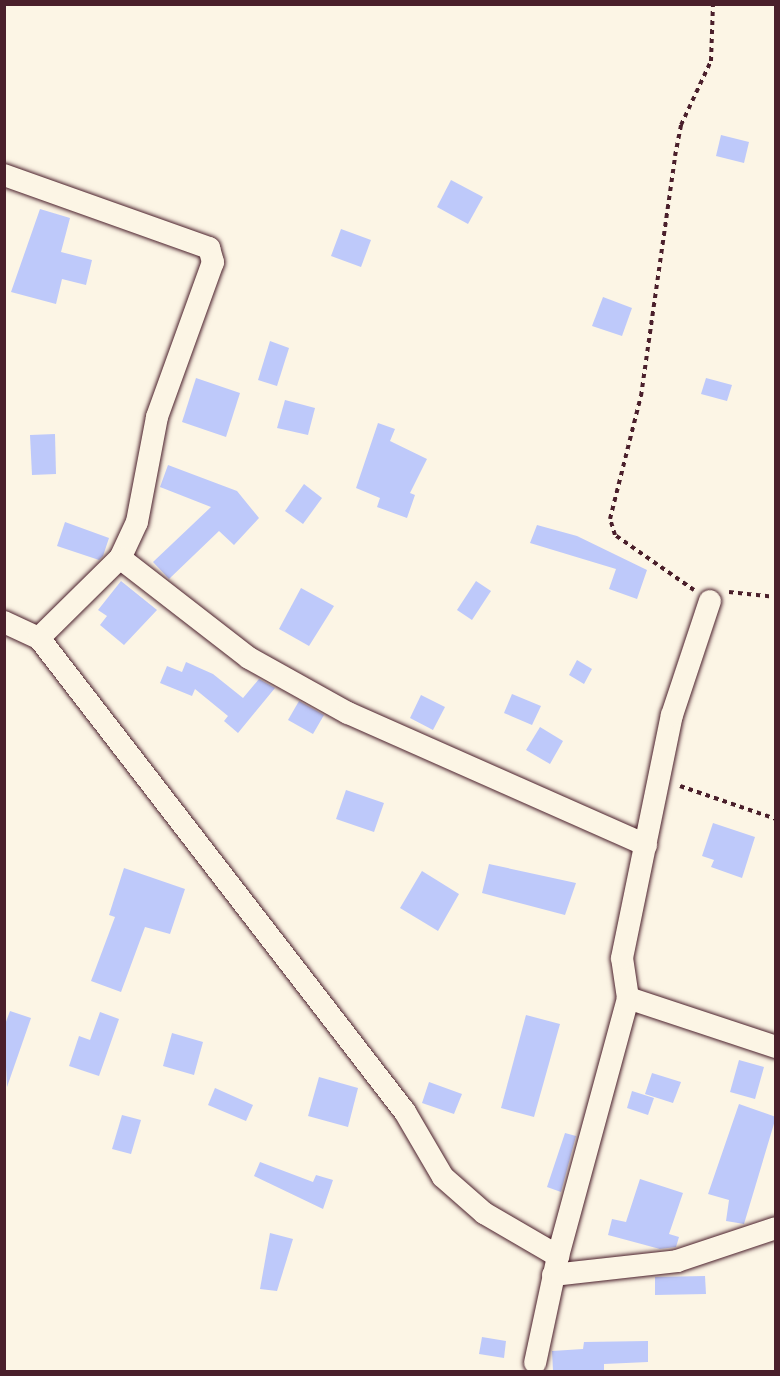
<!DOCTYPE html>
<html>
<head>
<meta charset="utf-8">
<style>
	body { margin:0 }
	#map { position:relative; width:780px; height:1376px; overflow:hidden; background:#fcf5e5; font-family:"Indie Flower",sans-serif }
	div>[style] { position:absolute }
	[style*='--x'] { left:calc(var(--x)*1px); top:calc(var(--y)*1px); width:calc(var(--w)*1px); rotate:calc(var(--a)*1deg) }
	.building>* { inset:0; background:#bec9fa }
	.path>* { height:4px; margin-top:-2px; transform-origin:0; background:repeating-linear-gradient(90deg,#4a1f2b 0 4.5px,transparent 0 9px) }
	.roads { filter:drop-shadow(0 0 2px #4a1f2b) drop-shadow(0 0 2px #4a1f2b) }
	.minor>* { height:22px; margin:-11px; padding:0 11px; transform-origin:11px; border-radius:11px; background:#fcf5e5 }
	span { translate:-50% -50%; white-space:nowrap; text-align:center; line-height:1.15; -webkit-text-stroke:4.5px #fcf5e5; paint-order:stroke }
	.frame { position:absolute; inset:0; border:6px solid #4a1f2b; pointer-events:none }
</style>
</head>
<body>
<div id="map">
	<div class="building">
		<div style="clip-path:polygon(721px 135px,749px 142px,744px 163px,716px 156px)"></div>
		<div style="clip-path:polygon(451px 180px,483px 197px,468px 224px,437px 207px)"></div>
		<div style="clip-path:polygon(40px 209px,70px 218px,61px 252px,92px 260px,86px 285px,62px 279px,56px 304px,11px 292px)"></div>
		<div style="clip-path:polygon(341px 229px,371px 240px,361px 267px,331px 256px)"></div>
		<div style="clip-path:polygon(603px 297px,632px 308px,622px 336px,592px 326px)"></div>
		<div style="clip-path:polygon(270px 341px,289px 348px,277px 386px,258px 380px)"></div>
		<div style="clip-path:polygon(196px 378px,240px 393px,226px 437px,182px 422px)"></div>
		<div style="clip-path:polygon(706px 378px,732px 385px,727px 401px,701px 394px)"></div>
		<div style="clip-path:polygon(285px 400px,315px 408px,308px 435px,277px 428px)"></div>
		<div style="clip-path:polygon(378px 423px,395px 429px,390px 441px,427px 459px,410px 493px,415px 495px,407px 518px,377px 507px,380px 498px,356px 488px)"></div>
		<div style="clip-path:polygon(55px 434px,56px 474px,32px 475px,30px 435px)"></div>
		<div style="clip-path:polygon(168px 465px,237px 491px,259px 518px,234px 545px,219px 531px,169px 579px,153px 562px,211px 507px,160px 487px)"></div>
		<div style="clip-path:polygon(304px 484px,322px 498px,303px 524px,285px 511px)"></div>
		<div style="clip-path:polygon(65px 522px,109px 538px,103px 556px,99px 560px,57px 546px)"></div>
		<div style="clip-path:polygon(537px 525px,577px 536px,647px 570px,637px 599px,609px 589px,616px 569px,530px 543px)"></div>
		<div style="clip-path:polygon(121px 581px,157px 610px,124px 645px,100px 625px,107px 616px,98px 610px)"></div>
		<div style="clip-path:polygon(476px 581px,491px 591px,472px 620px,457px 610px)"></div>
		<div style="clip-path:polygon(301px 588px,334px 606px,309px 646px,279px 629px)"></div>
		<div style="clip-path:polygon(577px 660px,592px 669px,584px 684px,569px 675px)"></div>
		<div style="clip-path:polygon(186px 662px,213px 674px,243px 698px,259px 679px,275px 688px,238px 733px,224px 721px,228px 716px,195px 689px,192px 696px,160px 683px,167px 666px,182px 672px)"></div>
		<div style="clip-path:polygon(512px 694px,541px 706px,532px 725px,504px 713px)"></div>
		<div style="clip-path:polygon(421px 695px,445px 707px,433px 730px,410px 718px)"></div>
		<div style="clip-path:polygon(299px 701px,324px 715px,313px 734px,288px 720px)"></div>
		<div style="clip-path:polygon(540px 727px,563px 741px,550px 764px,526px 750px)"></div>
		<div style="clip-path:polygon(346px 790px,384px 803px,374px 832px,336px 819px)"></div>
		<div style="clip-path:polygon(713px 823px,755px 837px,742px 878px,711px 867px,714px 860px,702px 856px)"></div>
		<div style="clip-path:polygon(489px 864px,576px 883px,565px 915px,482px 893px)"></div>
		<div style="clip-path:polygon(124px 868px,185px 889px,170px 934px,145px 927px,121px 992px,91px 981px,115px 917px,109px 915px)"></div>
		<div style="clip-path:polygon(422px 871px,459px 894px,438px 931px,400px 908px)"></div>
		<div style="clip-path:polygon(10px 1011px,31px 1018px,7px 1087px,4px 1027px)"></div>
		<div style="clip-path:polygon(100px 1012px,119px 1019px,99px 1076px,69px 1066px,79px 1036px,90px 1040px)"></div>
		<div style="clip-path:polygon(526px 1015px,560px 1024px,534px 1117px,501px 1108px)"></div>
		<div style="clip-path:polygon(172px 1033px,203px 1042px,194px 1075px,163px 1066px)"></div>
		<div style="clip-path:polygon(739px 1060px,764px 1067px,755px 1099px,730px 1092px)"></div>
		<div style="clip-path:polygon(652px 1073px,681px 1082px,673px 1103px,645px 1094px)"></div>
		<div style="clip-path:polygon(319px 1077px,358px 1088px,348px 1127px,308px 1116px)"></div>
		<div style="clip-path:polygon(429px 1082px,462px 1094px,454px 1114px,422px 1103px)"></div>
		<div style="clip-path:polygon(215px 1088px,253px 1105px,246px 1121px,208px 1105px)"></div>
		<div style="clip-path:polygon(632px 1091px,654px 1098px,648px 1115px,627px 1108px)"></div>
		<div style="clip-path:polygon(739px 1104px,776px 1117px,744px 1224px,726px 1221px,729px 1200px,708px 1194px)"></div>
		<div style="clip-path:polygon(122px 1115px,141px 1120px,131px 1154px,112px 1149px)"></div>
		<div style="clip-path:polygon(565px 1133px,576px 1136px,561px 1192px,547px 1187px)"></div>
		<div style="clip-path:polygon(260px 1162px,313px 1182px,316px 1175px,333px 1180px,323px 1209px,254px 1176px)"></div>
		<div style="clip-path:polygon(640px 1179px,683px 1193px,669px 1234px,679px 1237px,676px 1247px,660px 1249px,608px 1235px,612px 1219px,626px 1222px)"></div>
		<div style="clip-path:polygon(270px 1233px,293px 1239px,277px 1291px,260px 1289px)"></div>
		<div style="clip-path:polygon(705px 1276px,706px 1294px,655px 1295px,655px 1277px)"></div>
		<div style="clip-path:polygon(482px 1337px,506px 1341px,504px 1358px,479px 1354px)"></div>
		<div style="clip-path:polygon(648px 1341px,648px 1362px,604px 1364px,604px 1371px,553px 1371px,552px 1351px,583px 1349px,584px 1342px)"></div>
	</div>
	<div class="path">
		<div style="--x:694;--y:590;--w:96;--a:-145.2"></div>
		<div style="--x:615;--y:535;--w:17;--a:-107"></div>
		<div style="--x:610;--y:519;--w:127;--a:-75.9"></div>
		<div style="--x:641;--y:396;--w:242;--a:-81.9"></div>
		<div style="--x:675;--y:156;--w:32;--a:-79"></div>
		<div style="--x:681;--y:125;--w:71;--a:-64.9"></div>
		<div style="--x:711;--y:61;--w:57;--a:-88"></div>
		<div style="--x:729;--y:592;--w:47;--a:6.1"></div>
		<div style="--x:680;--y:786;--w:102;--a:19"></div>
	</div>
	<div class="roads">
		<div class="minor">
			<div style="--x:4;--y:175;--w:218;--a:19.6"></div>
			<div style="--x:209;--y:248;--w:15;--a:74"></div>
			<div style="--x:213;--y:262;--w:165;--a:109.9"></div>
			<div style="--x:157;--y:417;--w:107;--a:100.8"></div>
			<div style="--x:137;--y:522;--w:40;--a:115"></div>
			<div style="--x:120;--y:558;--w:114;--a:135.4"></div>
			<div style="--x:120;--y:558;--w:163;--a:37.8"></div>
			<div style="--x:249;--y:658;--w:113;--a:29.1"></div>
			<div style="--x:348;--y:713;--w:326;--a:23.9"></div>
			<div style="--x:4;--y:622;--w:38;--a:25"></div>
			<div style="--x:39;--y:638;--w:599;--a:52.33"></div>
			<div style="--x:405;--y:1112;--w:75;--a:59.7"></div>
			<div style="--x:443;--y:1177;--w:55;--a:41.3"></div>
			<div style="--x:484;--y:1213;--w:86;--a:30.2"></div>
			<div style="--x:558;--y:1256;--w:109;--a:102.1"></div>
			<div style="--x:628;--y:998;--w:156;--a:18.3"></div>
			<div style="--x:558;--y:1256;--w:267;--a:-74.8"></div>
			<div style="--x:628;--y:998;--w:40;--a:-98.5"></div>
			<div style="--x:622;--y:958;--w:248;--a:-78.4"></div>
			<div style="--x:672;--y:715;--w:120;--a:-71.6"></div>
			<div style="--x:553;--y:1275;--w:125;--a:-6.4"></div>
			<div style="--x:677;--y:1261;--w:104;--a:-18.4"></div>
		</div>
	</div>
	<div class="frame"></div>
</div>
</body>
</html>
